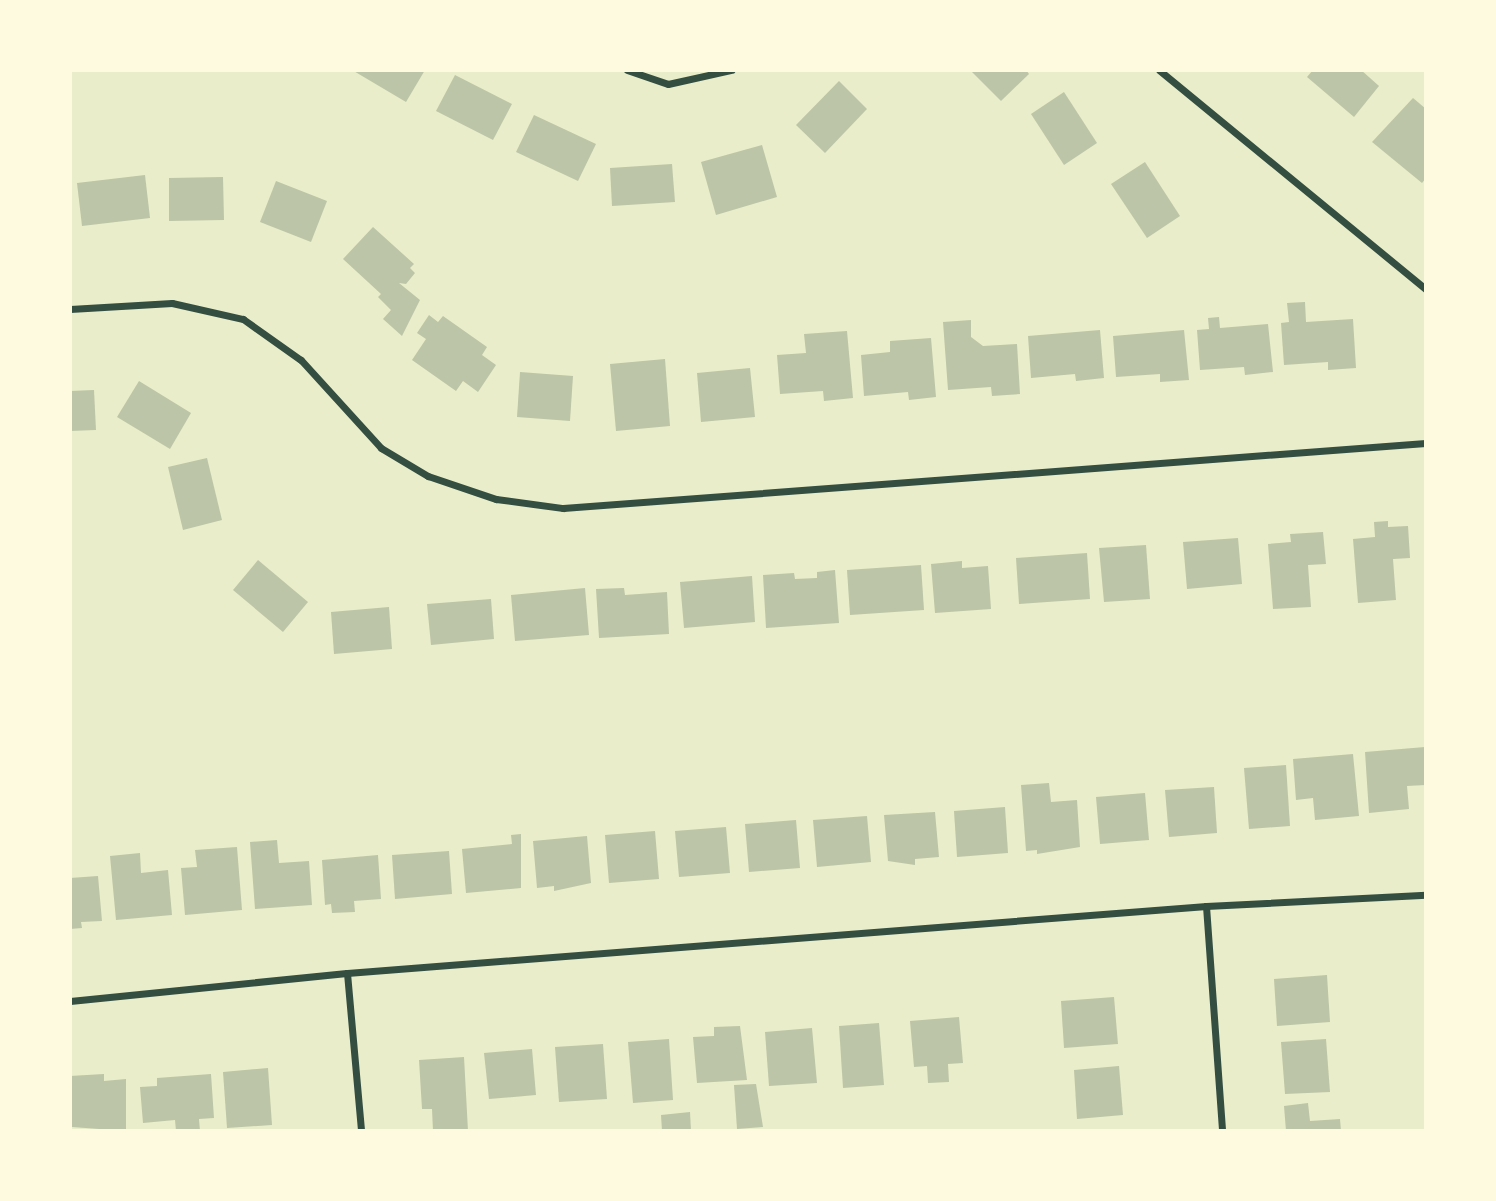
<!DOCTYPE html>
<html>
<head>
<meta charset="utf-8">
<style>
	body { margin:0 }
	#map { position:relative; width:1496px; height:1201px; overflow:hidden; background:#e9edc9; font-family:Overpass,sans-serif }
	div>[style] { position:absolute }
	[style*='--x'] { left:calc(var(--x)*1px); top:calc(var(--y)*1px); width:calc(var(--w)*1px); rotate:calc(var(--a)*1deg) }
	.building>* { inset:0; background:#bcc5a7 }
	.minor>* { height:7px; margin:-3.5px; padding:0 3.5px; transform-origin:3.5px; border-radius:3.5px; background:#344e41 }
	span { translate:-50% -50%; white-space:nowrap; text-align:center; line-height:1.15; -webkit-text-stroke:6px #fefae0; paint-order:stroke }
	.frame { position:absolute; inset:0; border:72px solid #fefae0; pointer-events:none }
</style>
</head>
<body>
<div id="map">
	<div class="building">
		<div style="clip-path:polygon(352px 70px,425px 70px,406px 102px)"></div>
		<div style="clip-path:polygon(970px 70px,1026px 70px,1029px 74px,1001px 101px)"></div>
		<div style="clip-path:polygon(1313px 70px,1361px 70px,1379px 86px,1354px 117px,1307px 77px)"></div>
		<div style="clip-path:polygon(455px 75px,512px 104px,493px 140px,436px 111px)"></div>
		<div style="clip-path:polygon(839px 81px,867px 109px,825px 153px,796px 125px)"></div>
		<div style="clip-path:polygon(1064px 92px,1097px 143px,1064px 165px,1031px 114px)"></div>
		<div style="clip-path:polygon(1413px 98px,1426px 109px,1426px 178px,1422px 183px,1372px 142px)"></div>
		<div style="clip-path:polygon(534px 115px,596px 144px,578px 181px,516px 152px)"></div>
		<div style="clip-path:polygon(762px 145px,777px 197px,716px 215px,701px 162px)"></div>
		<div style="clip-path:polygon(1145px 162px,1180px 216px,1147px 238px,1111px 184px)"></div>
		<div style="clip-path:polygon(672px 164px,675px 202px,612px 206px,610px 168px)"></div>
		<div style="clip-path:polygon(145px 175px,150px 218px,82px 226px,77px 183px)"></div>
		<div style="clip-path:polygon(223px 177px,224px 220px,169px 221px,169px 178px)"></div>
		<div style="clip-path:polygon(276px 181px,327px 201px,311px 242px,260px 222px)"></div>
		<div style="clip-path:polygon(373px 227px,414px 264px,410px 268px,415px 273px,406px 284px,399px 283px,420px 300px,402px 336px,383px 319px,391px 310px,378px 297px,381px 294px,343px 259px)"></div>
		<div style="clip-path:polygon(1305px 302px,1306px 322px,1353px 319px,1356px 368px,1328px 370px,1328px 362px,1284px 365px,1281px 323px,1289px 322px,1287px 303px)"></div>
		<div style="clip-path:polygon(429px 315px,438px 322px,443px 316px,487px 347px,482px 355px,496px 365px,478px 392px,463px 381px,456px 391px,412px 360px,426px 339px,417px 333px)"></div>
		<div style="clip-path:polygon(1219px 317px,1220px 328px,1268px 324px,1273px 372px,1245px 375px,1244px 367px,1200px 370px,1197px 330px,1209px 329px,1208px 318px)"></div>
		<div style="clip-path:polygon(971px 320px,971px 337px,983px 346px,1017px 344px,1020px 394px,992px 396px,991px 387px,948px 390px,943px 322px)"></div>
		<div style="clip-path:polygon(1100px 330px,1104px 378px,1076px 381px,1075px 374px,1031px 378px,1028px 336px)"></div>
		<div style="clip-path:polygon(1184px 330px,1189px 380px,1160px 382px,1160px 374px,1116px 377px,1113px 336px)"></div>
		<div style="clip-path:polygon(847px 331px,853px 398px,824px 401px,823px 391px,780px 394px,777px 355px,806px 353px,804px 334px)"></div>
		<div style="clip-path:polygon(931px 338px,936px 397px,909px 400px,908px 392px,864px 396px,861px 355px,890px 352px,890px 341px)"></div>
		<div style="clip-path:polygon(665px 359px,670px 426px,616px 431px,610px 364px)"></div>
		<div style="clip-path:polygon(750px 368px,755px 417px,701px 422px,697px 373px)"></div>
		<div style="clip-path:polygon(520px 372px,573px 376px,570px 421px,517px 417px)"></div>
		<div style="clip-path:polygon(139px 381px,191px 413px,170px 449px,117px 417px)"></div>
		<div style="clip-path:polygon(94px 390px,96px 430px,70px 431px,70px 391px)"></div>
		<div style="clip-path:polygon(207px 458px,222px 520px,183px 530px,168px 467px)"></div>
		<div style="clip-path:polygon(1388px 521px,1388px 527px,1408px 526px,1410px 558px,1393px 559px,1396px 600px,1358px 603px,1353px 539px,1375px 537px,1374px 522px)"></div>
		<div style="clip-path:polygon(1323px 532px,1326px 564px,1308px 565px,1311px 607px,1273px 609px,1268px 544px,1291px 542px,1290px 534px)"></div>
		<div style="clip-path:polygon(1238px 538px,1242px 584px,1187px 589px,1183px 542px)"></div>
		<div style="clip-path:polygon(1146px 545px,1150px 599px,1104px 602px,1099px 548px)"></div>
		<div style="clip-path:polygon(1087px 553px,1090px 599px,1019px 604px,1016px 558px)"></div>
		<div style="clip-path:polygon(258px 560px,308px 602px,283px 632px,233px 590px)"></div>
		<div style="clip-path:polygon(962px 561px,962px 568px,988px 566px,991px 609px,935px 613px,931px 564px)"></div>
		<div style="clip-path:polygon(921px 565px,924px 610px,850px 615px,847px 570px)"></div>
		<div style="clip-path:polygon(835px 570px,839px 623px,766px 628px,763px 575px,794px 573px,795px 579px,817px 578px,817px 572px)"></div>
		<div style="clip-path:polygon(752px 576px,755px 622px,684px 628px,680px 582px)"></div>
		<div style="clip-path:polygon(585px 588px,589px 635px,515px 641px,511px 595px)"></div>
		<div style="clip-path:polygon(624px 588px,625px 595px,667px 592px,669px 634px,599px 638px,596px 589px)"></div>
		<div style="clip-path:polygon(491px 599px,494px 639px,431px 645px,427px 604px)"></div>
		<div style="clip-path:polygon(389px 607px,392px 649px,334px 654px,331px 612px)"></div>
		<div style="clip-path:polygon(1425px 747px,1426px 785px,1407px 786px,1409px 809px,1369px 813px,1365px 752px)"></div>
		<div style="clip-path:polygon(1353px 754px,1359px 816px,1315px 820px,1313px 798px,1296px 800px,1293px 759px)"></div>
		<div style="clip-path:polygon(1286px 765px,1290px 826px,1249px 829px,1244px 768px)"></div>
		<div style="clip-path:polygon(1049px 783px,1051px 802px,1077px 800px,1080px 847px,1037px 854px,1037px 850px,1026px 851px,1021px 785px)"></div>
		<div style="clip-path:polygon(1214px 787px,1217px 833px,1169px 837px,1165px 790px)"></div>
		<div style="clip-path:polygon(1145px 793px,1149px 840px,1100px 844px,1096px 797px)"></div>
		<div style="clip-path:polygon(1005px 807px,1008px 853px,957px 857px,954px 811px)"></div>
		<div style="clip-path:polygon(935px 812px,939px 857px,915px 859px,915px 865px,888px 861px,884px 815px)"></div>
		<div style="clip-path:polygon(867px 816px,871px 862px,817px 867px,813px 820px)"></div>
		<div style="clip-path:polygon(796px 820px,800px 868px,749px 872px,745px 824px)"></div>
		<div style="clip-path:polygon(726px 827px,730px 873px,679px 877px,675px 831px)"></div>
		<div style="clip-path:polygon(655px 831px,659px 879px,609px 883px,605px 835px)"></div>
		<div style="clip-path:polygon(521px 834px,521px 888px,466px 893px,462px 849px,512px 844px,511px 835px)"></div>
		<div style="clip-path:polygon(587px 836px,591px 883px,554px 891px,554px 886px,537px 888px,533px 841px)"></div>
		<div style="clip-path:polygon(277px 840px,279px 863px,309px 861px,312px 905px,255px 909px,250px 842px)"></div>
		<div style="clip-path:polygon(237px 847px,242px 910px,185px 915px,181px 868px,197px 867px,195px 850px)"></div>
		<div style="clip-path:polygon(449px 851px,452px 894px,395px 899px,392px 855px)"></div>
		<div style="clip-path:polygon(140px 853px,141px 873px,168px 870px,172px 915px,116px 920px,110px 856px)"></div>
		<div style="clip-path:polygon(378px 855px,381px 899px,354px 901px,355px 912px,332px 913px,331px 904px,325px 905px,322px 860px)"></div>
		<div style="clip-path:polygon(98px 876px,102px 921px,81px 922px,82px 928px,70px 929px,70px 878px)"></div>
		<div style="clip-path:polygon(1327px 975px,1330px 1022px,1277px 1026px,1274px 979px)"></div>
		<div style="clip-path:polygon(1114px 997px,1118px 1044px,1064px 1048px,1061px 1001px)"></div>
		<div style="clip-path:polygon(959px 1017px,963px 1063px,948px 1064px,949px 1082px,928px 1083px,927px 1066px,914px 1067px,910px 1021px)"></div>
		<div style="clip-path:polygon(879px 1023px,884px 1085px,843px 1088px,839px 1026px)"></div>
		<div style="clip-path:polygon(740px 1026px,747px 1080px,697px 1083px,693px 1037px,714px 1036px,714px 1027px)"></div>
		<div style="clip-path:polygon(812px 1028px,817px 1083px,769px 1086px,765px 1032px)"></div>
		<div style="clip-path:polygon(669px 1039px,673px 1100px,633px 1103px,628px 1042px)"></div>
		<div style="clip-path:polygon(1326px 1039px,1330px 1092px,1285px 1094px,1281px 1042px)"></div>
		<div style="clip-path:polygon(603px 1044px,607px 1099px,559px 1102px,555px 1047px)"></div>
		<div style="clip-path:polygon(532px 1049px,536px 1095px,489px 1099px,484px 1053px)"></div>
		<div style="clip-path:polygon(464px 1057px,468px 1131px,433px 1131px,432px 1109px,422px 1109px,419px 1060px)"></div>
		<div style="clip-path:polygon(1119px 1066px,1123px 1115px,1077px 1119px,1074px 1070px)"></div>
		<div style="clip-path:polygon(268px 1068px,272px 1125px,227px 1128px,223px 1072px)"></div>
		<div style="clip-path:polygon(104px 1074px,104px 1081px,126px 1079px,126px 1131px,72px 1127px,70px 1076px)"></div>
		<div style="clip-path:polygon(211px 1074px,214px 1118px,199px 1119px,200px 1131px,176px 1131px,175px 1120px,143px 1123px,140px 1087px,157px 1086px,157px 1078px)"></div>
		<div style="clip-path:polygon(756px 1084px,763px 1127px,737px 1129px,734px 1085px)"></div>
		<div style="clip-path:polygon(1308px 1103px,1310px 1121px,1340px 1119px,1341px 1131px,1286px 1131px,1284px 1106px)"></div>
		<div style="clip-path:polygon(690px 1112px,691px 1131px,662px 1131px,661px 1115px)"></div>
	</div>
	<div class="minor">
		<div style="--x:627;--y:70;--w:43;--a:18.9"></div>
		<div style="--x:668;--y:84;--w:65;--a:-12.5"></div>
		<div style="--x:1159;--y:70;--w:345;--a:39.4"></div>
		<div style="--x:70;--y:309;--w:102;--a:-3.4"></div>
		<div style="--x:172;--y:303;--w:73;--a:12.7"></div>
		<div style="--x:243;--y:319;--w:71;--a:35.3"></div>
		<div style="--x:301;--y:360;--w:119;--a:47.7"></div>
		<div style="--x:381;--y:448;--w:55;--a:30.8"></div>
		<div style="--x:428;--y:476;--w:72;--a:18.7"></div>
		<div style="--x:496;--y:499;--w:68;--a:7.7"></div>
		<div style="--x:563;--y:508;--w:865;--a:-4.31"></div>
		<div style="--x:1206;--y:906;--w:226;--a:85.9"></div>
		<div style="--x:347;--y:973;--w:159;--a:84.9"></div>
		<div style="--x:70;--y:1001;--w:278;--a:-5.8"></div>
		<div style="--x:347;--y:973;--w:862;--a:-4.46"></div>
		<div style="--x:1206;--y:906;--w:220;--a:-2.9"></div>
	</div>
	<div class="frame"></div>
</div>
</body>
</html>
